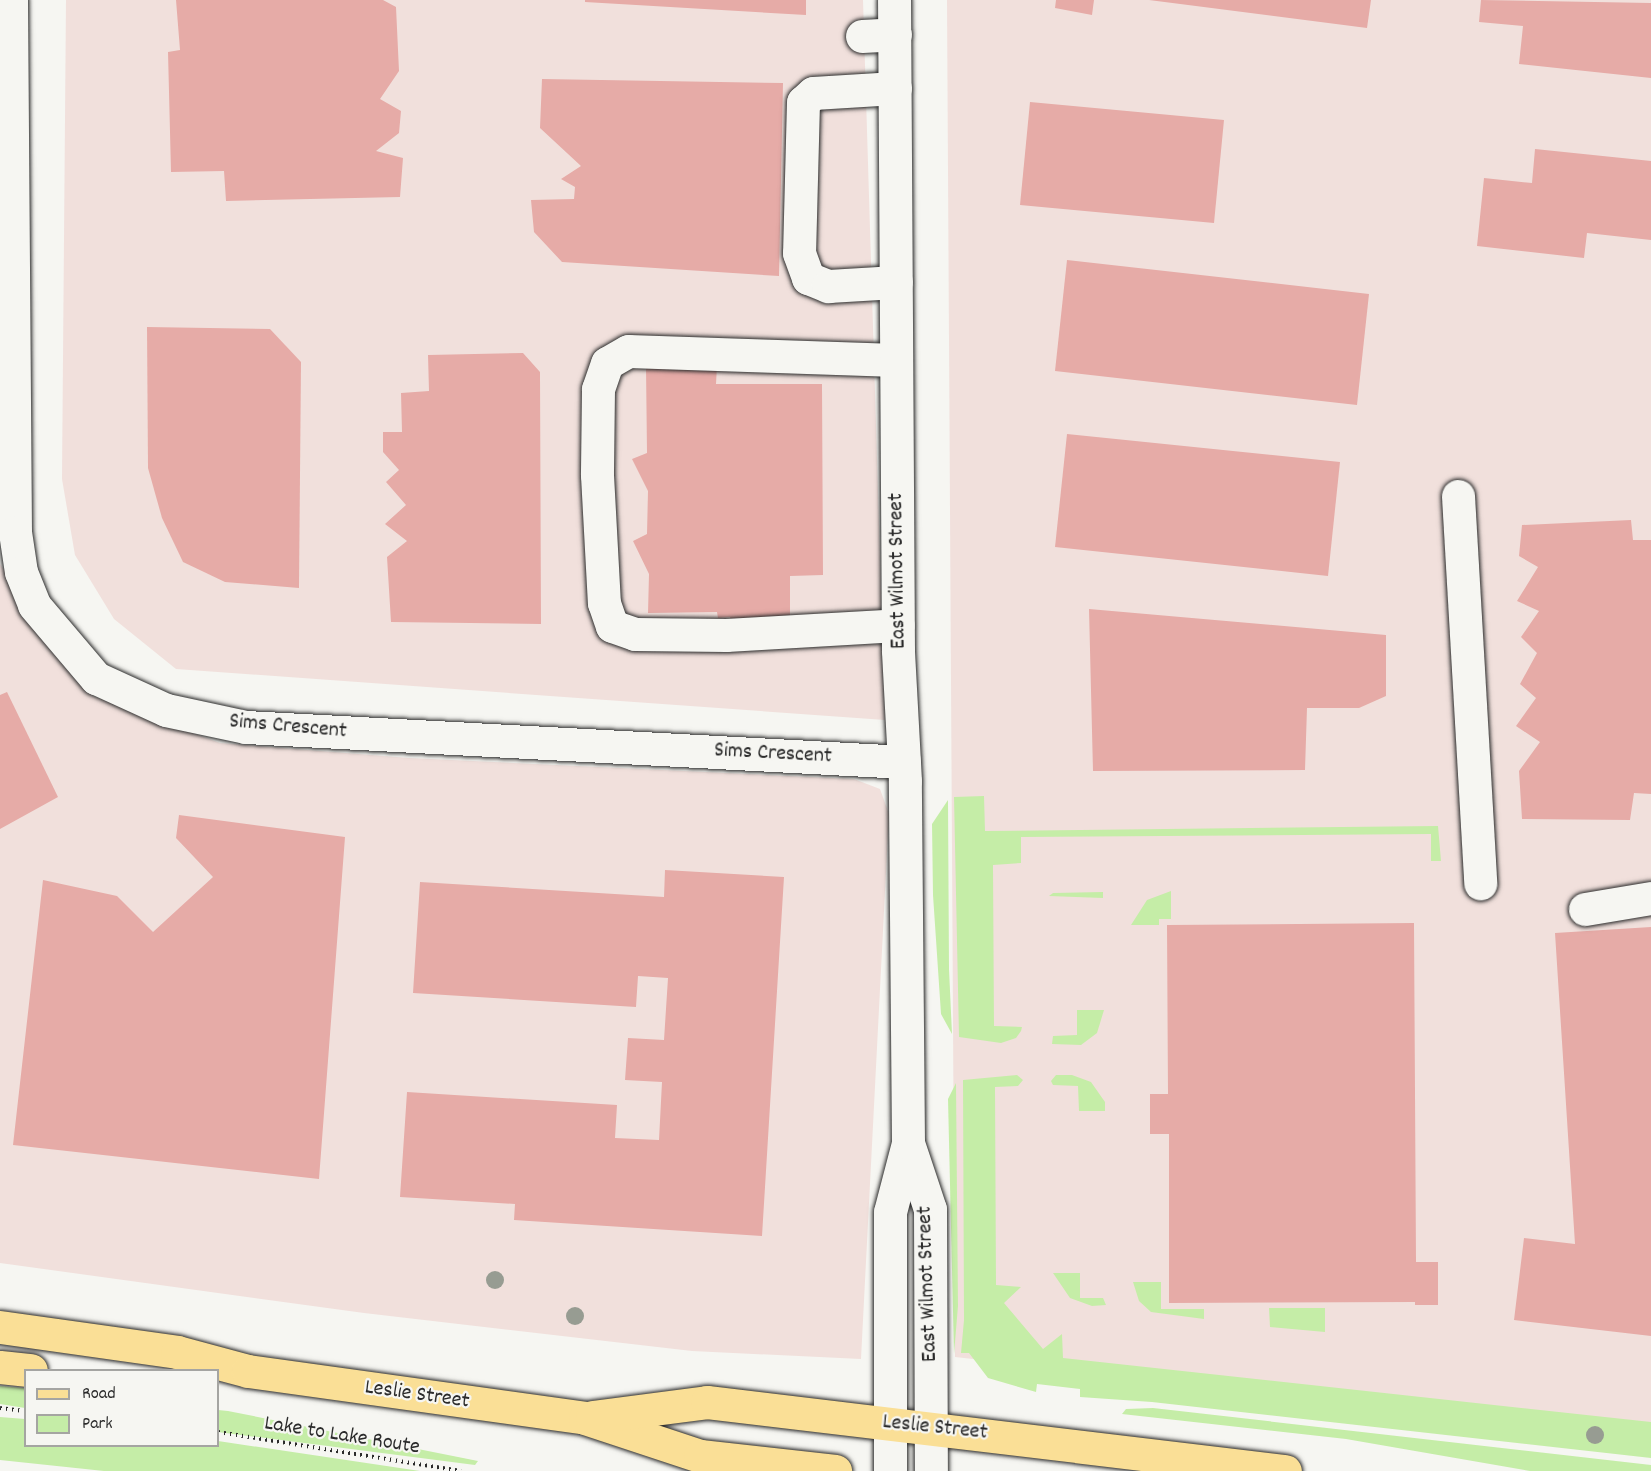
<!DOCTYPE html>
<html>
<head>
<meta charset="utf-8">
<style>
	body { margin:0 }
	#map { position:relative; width:1651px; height:1471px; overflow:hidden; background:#f6f6f2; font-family:Dekko,sans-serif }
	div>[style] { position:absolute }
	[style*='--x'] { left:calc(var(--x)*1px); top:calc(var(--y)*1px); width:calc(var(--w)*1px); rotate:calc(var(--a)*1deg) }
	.built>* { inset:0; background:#f1e0dc }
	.green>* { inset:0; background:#c5eda7 }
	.building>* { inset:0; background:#e6aba7 }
	.path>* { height:4px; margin-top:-2px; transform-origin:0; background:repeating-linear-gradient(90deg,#2b2b2b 0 1.5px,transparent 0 6px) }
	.roads { filter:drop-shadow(0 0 2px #2b2b2b) drop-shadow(0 0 2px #2b2b2b) }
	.minor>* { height:33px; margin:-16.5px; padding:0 16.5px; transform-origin:16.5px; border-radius:16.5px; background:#f6f6f2 }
	.major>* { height:33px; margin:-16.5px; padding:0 16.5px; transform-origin:16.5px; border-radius:16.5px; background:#fadf96 }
	.trees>* { width:18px; height:18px; margin:-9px; border-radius:50%; background:#979c92 }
	span { translate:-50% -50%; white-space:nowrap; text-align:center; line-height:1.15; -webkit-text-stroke:4.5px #f6f6f2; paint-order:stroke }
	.street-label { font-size:22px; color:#2b2b2b }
	.legend { position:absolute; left:24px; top:1369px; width:195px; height:78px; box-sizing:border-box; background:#f6f6f2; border:2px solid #a5a5a2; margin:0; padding:8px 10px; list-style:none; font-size:18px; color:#2b2b2b }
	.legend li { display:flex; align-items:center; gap:12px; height:30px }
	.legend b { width:30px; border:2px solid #a5a5a2 }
</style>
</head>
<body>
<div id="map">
	<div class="built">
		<div style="clip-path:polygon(66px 0,863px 0,885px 720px,176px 669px,114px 619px,75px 555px,62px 479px)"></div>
		<div style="clip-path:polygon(947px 0,1651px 0,1651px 1435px,955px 1357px)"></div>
		<div style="clip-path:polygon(0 564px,93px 696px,220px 743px,409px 758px,854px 779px,880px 789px,889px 814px,861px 1359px,692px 1351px,364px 1313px,0 1263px)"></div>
	</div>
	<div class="green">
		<div style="clip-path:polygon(984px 796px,985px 831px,1438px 826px,1441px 861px,1431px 861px,1431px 834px,1021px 837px,1021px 863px,993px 865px,994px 1026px,1022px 1027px,1021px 1031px,1016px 1038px,1001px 1043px,959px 1037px,954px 797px)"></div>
		<div style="clip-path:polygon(948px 800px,949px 969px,952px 1034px,941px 1014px,933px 895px,932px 824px)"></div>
		<div style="clip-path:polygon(1171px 891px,1171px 919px,1159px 919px,1159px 925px,1131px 925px,1147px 900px)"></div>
		<div style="clip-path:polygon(1103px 892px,1103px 898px,1049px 896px,1053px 893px)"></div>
		<div style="clip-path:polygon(1077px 1010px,1104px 1010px,1097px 1033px,1081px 1045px,1052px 1044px,1053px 1036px,1077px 1035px)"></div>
		<div style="clip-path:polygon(1017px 1075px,1023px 1080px,1018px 1086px,995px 1087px,996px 1285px,1021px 1287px,1004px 1303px,1043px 1349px,1062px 1334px,1063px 1358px,1651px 1422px,1651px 1458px,1152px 1402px,1080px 1397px,1080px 1389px,1037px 1384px,1036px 1392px,988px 1378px,969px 1353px,961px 1353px,964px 1320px,963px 1080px)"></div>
		<div style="clip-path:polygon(1056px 1075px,1072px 1075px,1091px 1082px,1105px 1102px,1105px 1111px,1079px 1111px,1078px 1086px,1053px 1085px,1051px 1081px)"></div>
		<div style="clip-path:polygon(956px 1083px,958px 1306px,954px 1354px,948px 1099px)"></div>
		<div style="clip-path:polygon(1053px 1273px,1080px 1273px,1080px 1298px,1103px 1298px,1106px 1305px,1092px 1306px,1070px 1298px)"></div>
		<div style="clip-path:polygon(1133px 1282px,1161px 1282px,1161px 1309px,1204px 1309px,1204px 1319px,1151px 1312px,1139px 1301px)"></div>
		<div style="clip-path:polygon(1269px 1308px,1325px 1308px,1325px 1332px,1270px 1327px)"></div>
		<div style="clip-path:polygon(0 1386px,25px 1388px,25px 1408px,0 1404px)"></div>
		<div style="clip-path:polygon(1153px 1408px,1651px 1465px,1651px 1471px,1530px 1471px,1346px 1439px,1122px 1414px,1126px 1409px)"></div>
		<div style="clip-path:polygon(218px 1410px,228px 1411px,478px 1461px,475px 1465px,218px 1432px)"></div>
		<div style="clip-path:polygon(0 1417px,25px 1419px,26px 1446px,218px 1446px,218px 1441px,420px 1471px,104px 1471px,0 1460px)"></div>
	</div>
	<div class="building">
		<div style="clip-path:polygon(176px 0,383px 0,396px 7px,399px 71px,380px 99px,401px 111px,399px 133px,376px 151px,403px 158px,400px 197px,226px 201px,224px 171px,171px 172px,168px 52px,180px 50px)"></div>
		<div style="clip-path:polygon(585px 0,806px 0,806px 15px,585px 2px)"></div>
		<div style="clip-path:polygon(1056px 0,1094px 0,1092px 15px,1055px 8px)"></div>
		<div style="clip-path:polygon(1149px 0,1371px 0,1367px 28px)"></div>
		<div style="clip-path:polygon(1481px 0,1651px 3px,1651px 78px,1519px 64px,1523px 26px,1479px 22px)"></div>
		<div style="clip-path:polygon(542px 79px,783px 83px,779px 276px,562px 262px,534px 232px,531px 200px,574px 199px,575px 187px,561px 179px,581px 166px,540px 128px)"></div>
		<div style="clip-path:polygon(1030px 102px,1224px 120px,1214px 223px,1020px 205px)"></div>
		<div style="clip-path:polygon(1535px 149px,1651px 161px,1651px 240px,1587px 233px,1584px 258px,1477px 246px,1484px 178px,1532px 183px)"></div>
		<div style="clip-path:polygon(1067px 260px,1369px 294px,1357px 405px,1055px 371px)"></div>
		<div style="clip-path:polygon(147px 327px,270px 329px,301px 362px,299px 588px,225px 582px,183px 562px,162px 518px,148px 468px)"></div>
		<div style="clip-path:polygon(523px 353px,540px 372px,541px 624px,391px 622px,387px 557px,407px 541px,385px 524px,406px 505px,386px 482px,399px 470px,383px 452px,383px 432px,402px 432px,401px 393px,429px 391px,428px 355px)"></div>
		<div style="clip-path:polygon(717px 366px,716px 384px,822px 384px,823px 575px,790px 576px,790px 616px,731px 622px,730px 617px,718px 618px,717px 612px,648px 613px,649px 574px,633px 541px,647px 534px,648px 491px,632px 459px,647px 453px,646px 367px)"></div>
		<div style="clip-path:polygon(1067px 434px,1340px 462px,1328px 576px,1055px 547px)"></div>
		<div style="clip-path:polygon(1631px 520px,1633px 540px,1651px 540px,1651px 794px,1634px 793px,1630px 820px,1522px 819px,1519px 771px,1540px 742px,1516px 726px,1536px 698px,1520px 684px,1537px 653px,1521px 637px,1539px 611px,1517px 601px,1538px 567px,1519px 556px,1522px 525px)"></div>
		<div style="clip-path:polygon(1089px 609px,1386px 635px,1386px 696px,1359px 708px,1307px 708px,1305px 770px,1093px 771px)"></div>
		<div style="clip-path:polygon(7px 692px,58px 797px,0 829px,0 695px)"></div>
		<div style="clip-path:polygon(179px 815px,345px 837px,319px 1179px,13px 1145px,43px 880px,117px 896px,153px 932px,213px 877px,176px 838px)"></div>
		<div style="clip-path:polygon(665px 870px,784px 877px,762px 1236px,514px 1220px,515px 1204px,400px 1197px,407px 1092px,617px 1105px,615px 1138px,659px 1140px,662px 1082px,625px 1080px,628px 1038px,664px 1040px,668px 978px,638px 976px,636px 1007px,413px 993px,420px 882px,664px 897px)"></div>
		<div style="clip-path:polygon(1414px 923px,1416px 1262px,1438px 1262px,1438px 1305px,1415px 1305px,1415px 1302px,1169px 1303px,1169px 1134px,1150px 1134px,1150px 1094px,1168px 1094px,1167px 925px)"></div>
		<div style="clip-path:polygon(1651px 927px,1651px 1336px,1514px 1320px,1524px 1238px,1575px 1244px,1555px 933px)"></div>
	</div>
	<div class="path">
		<div style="--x:0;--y:1408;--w:26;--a:7"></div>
		<div style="--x:218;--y:1432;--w:246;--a:9.1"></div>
	</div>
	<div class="roads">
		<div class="minor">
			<div style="--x:11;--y:0;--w:532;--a:89.57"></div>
			<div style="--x:15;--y:532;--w:40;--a:81.5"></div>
			<div style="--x:21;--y:572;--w:35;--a:68"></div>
			<div style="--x:34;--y:605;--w:96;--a:49.7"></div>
			<div style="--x:96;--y:678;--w:77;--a:24.6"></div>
			<div style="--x:166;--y:710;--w:82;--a:12"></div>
			<div style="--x:246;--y:727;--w:659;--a:3.04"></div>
			<div style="--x:862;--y:36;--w:33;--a:-3"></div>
			<div style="--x:895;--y:88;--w:82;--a:176.5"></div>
			<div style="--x:813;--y:93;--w:13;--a:138"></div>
			<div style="--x:803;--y:102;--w:151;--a:91.5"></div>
			<div style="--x:799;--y:253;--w:27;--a:70"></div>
			<div style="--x:808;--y:278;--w:22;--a:22"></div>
			<div style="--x:828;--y:286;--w:68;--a:-3.4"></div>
			<div style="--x:896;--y:360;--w:268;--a:-178.1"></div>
			<div style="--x:628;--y:351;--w:24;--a:150"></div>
			<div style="--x:607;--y:363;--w:28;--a:109"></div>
			<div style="--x:598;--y:389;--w:86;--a:90.7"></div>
			<div style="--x:597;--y:475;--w:128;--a:86.9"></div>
			<div style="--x:604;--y:603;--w:24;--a:71"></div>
			<div style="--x:612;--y:626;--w:24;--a:19"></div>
			<div style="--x:635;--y:634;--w:91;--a:0.6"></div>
			<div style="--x:726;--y:635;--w:172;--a:-3.3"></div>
			<div style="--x:1458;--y:496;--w:388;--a:86.7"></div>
			<div style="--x:1585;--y:909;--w:67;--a:-9.5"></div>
			<div style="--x:908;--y:1143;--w:70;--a:71.6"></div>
			<div style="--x:930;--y:1209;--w:262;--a:89.8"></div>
			<div style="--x:890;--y:1471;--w:259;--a:-90"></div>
			<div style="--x:890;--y:1212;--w:71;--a:-75.4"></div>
			<div style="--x:908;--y:1143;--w:362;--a:-90.5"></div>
			<div style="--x:905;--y:781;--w:131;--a:-93.1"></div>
			<div style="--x:898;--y:650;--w:650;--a:-90.35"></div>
		</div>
		<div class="major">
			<div style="--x:0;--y:1327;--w:179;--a:8"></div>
			<div style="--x:177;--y:1352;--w:73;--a:15"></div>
			<div style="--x:248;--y:1371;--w:340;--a:7.9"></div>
			<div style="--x:585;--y:1418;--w:121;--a:18.3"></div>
			<div style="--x:700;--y:1456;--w:136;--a:6.3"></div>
			<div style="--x:0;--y:1367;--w:31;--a:6"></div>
			<div style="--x:592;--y:1417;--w:116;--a:-7.4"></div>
			<div style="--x:707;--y:1402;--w:582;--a:6.81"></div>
		</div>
	</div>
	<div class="trees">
		<div style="left:495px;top:1280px"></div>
		<div style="left:575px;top:1316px"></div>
		<div style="left:1595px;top:1435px"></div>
	</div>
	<div class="street-label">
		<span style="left:898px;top:571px;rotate:-91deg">East Wilmot Street</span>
		<span style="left:288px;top:727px;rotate:5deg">Sims Crescent</span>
		<span style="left:773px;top:754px;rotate:3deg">Sims Crescent</span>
		<span style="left:928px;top:1284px;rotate:-92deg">East Wilmot Street</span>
		<span style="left:417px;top:1395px;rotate:8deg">Leslie Street</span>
		<span style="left:935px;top:1428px;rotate:6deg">Leslie Street</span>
		<span style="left:342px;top:1436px;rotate:9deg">Lake to Lake Route</span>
	</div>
	<ul class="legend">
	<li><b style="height:8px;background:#fadf96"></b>Road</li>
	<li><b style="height:16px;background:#c5eda7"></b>Park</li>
	</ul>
</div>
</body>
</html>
